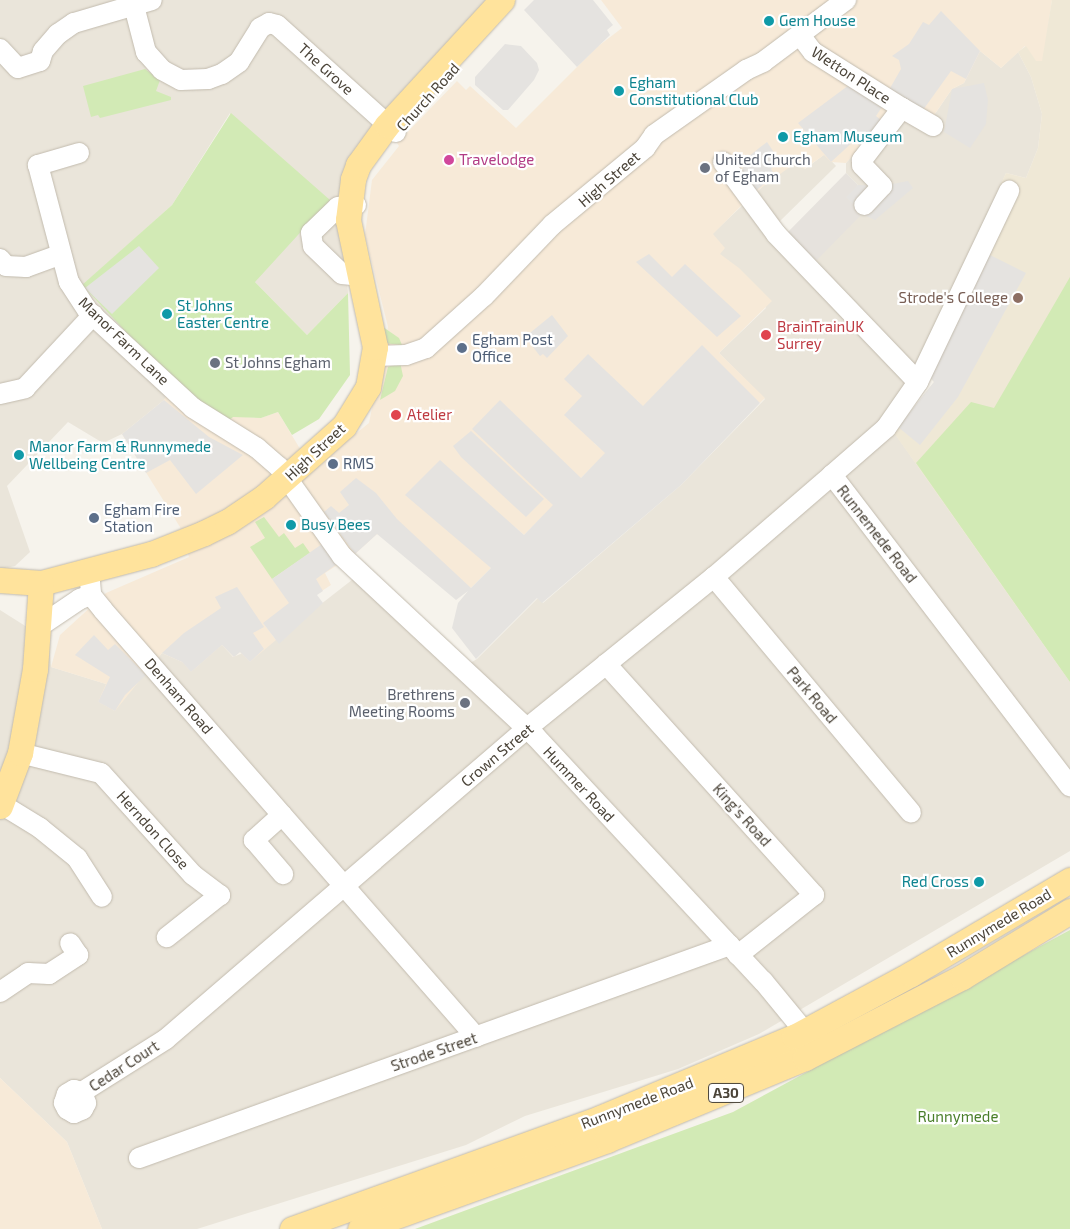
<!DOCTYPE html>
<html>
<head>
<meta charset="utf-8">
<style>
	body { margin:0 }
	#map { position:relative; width:1070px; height:1229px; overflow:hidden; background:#f6f3ec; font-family:"Exo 2",sans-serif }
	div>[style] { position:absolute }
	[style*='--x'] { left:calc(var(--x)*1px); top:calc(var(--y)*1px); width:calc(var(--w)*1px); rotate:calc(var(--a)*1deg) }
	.residential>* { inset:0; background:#eae5da }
	.commercial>* { inset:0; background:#f7ead8 }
	.industrial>* { inset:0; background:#e6e2dd }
	.education>* { inset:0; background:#efe8d6 }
	.green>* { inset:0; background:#d2eab5 }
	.parking>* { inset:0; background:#e5e3e0 }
	.roads { filter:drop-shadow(0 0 1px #c2bbae) drop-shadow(0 0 1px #c2bbae) }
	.minor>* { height:20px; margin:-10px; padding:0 10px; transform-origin:10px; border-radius:10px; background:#fff }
	.major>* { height:25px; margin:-12.5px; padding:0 12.5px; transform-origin:12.5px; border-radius:12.5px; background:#ffe39c }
	.dots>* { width:14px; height:14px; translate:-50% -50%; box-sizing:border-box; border:2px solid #fff; border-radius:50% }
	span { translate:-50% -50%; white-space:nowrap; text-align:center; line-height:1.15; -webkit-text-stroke:4.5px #fff; paint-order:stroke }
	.shield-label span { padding:1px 4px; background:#fff; border:1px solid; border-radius:4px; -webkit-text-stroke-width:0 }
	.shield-label { font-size:14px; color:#4b4439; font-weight:700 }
	.culture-label { font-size:15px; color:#0d838f }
	.left { translate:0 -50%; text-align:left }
	.right { translate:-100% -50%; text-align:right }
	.street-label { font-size:15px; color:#4b4439 }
	.worship-label { font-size:15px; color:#5b616d }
	.hotel-label { font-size:15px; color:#b23c85 }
	.education-label { font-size:15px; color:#785e54 }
	.health-label { font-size:15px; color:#be3a42 }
	.service-label { font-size:15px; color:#4e5e75 }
	.park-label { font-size:15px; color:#4a7f2a }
</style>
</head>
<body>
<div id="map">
	<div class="residential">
		<div style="clip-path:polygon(0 0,489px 0,378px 128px,341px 220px,348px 293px,307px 335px,255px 282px,230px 113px,172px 205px,83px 285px,175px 384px,164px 400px,122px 434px,103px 443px,68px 422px,7px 486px,30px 552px,15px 566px,0 569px)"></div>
		<div style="clip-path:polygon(980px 51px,1001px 68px,1018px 52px,1031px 77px,1042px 114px,1038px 148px,1026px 178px,1006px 173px,913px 383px,886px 421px,1070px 682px,1070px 851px,759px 1034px,678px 1069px,525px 1116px,466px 1145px,197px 1229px,102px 1229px,67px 1142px,0 1078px,0 610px,49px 641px,51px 667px,106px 684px,114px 711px,162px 653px,182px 662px,222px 645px,233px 657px,275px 640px,357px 576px,458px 670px,477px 659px,538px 598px,543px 603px,681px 485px,765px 399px,719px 353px,766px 308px,751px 281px,719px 254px,712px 234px,775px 175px,798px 161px,805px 169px,825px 154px,836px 166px,778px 223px,786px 234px,858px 185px,846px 173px,846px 163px,893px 110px,926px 127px,952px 89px,964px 83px)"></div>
	</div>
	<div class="commercial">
		<div style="clip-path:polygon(601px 0,1052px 0,1043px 61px,1036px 62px,1025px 46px,1001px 68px,980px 51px,964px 83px,952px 89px,926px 127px,893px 111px,846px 163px,831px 162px,824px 155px,804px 169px,798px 161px,754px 193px,713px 234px,725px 248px,720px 254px,739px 268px,772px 301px,719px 353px,765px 398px,760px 403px,683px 365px,643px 407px,637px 400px,594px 443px,606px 453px,524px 535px,515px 527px,485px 561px,491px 568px,471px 588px,377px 534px,355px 554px,325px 573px,331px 585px,294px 609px,264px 624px,276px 640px,250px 662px,240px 652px,234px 657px,222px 645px,191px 672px,182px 662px,162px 653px,115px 711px,98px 702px,106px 684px,51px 667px,60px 635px,106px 593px,189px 557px,180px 527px,122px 434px,163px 401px,175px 384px,232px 416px,261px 418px,278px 412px,312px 469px,369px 423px,388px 327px,365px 235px,372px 180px,399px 146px,397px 143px,457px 81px,466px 90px,470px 86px,516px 128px,597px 47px,622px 28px)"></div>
		<div style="clip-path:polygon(0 1078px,67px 1142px,102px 1229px,0 1229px)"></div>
	</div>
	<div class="industrial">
		<div style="clip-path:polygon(846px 173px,858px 185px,846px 197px,862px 214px,815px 262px,786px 234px)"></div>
	</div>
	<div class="education">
		<div style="clip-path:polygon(1052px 0,1070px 0,1070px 682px,894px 433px,934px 382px,927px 374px,1017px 191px,1000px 185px,1006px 173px,1026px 178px,1038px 148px,1042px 114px,1031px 77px,1018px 52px,1026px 46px,1036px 61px,1042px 61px)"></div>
	</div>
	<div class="green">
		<div style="clip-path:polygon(145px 69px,160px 80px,156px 91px,171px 97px,171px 100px,100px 118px,98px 115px,91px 117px,83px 86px)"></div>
		<div style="clip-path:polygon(231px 113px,330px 200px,255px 282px,307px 335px,348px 293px,350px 375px,319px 419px,292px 435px,278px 412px,261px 418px,233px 417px,226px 423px,175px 384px,82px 285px,172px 205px)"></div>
		<div style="clip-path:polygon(1070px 277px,1070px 682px,916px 463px,971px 402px,994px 408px)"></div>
		<div style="clip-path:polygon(383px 327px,399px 338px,402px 345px,383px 343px)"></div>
		<div style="clip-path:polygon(400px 362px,403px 376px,395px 391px,380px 400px,388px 367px)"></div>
		<div style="clip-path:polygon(264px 517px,279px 537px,284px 533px,295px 548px,303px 543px,310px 553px,272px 579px,250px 547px,265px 538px,255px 522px)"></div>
		<div style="clip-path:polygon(1070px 930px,1070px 1229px,415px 1229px,733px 1112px)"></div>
	</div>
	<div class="parking">
		<div style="clip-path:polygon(534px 0,593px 0,613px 25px,607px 30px,610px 35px,577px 67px,524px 10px)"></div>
		<div style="clip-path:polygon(941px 11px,980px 51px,966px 79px,951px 71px,918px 117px,885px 97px,901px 69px,899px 60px,892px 56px,909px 44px,923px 22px,929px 25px)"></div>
		<div style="clip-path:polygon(505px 44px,521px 46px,537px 63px,539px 70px,534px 80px,508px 110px,503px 110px,475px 85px,475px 77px)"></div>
		<div style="clip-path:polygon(984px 83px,988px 100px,986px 124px,970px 148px,944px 132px,952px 89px)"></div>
		<div style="clip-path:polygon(849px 85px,882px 107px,876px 116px,885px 123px,861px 148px,855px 140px,831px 162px,798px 123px)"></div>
		<div style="clip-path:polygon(767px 142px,779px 160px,771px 169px,775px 175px,753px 193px,742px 173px,744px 160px)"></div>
		<div style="clip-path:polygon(908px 181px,913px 188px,875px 220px,862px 214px,846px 197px,858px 185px,882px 186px)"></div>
		<div style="clip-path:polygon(139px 246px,159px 268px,112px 314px,85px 288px)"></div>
		<div style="clip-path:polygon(649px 254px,672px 277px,685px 264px,741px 316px,717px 337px,636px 262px)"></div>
		<div style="clip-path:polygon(988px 254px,1026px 273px,958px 397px,920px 445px,898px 427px,934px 382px,927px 374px)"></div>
		<div style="clip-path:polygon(552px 315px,568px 336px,547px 358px,543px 354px,540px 356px,525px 337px)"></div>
		<div style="clip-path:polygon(702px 345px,760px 403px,681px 485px,542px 603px,537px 598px,476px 659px,452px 628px,458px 603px,468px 591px,456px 600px,377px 534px,355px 554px,324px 512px,331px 506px,339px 513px,349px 505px,340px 492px,356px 478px,376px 493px,397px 519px,471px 588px,491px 568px,405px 495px,440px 460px,524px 535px,553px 505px,472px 429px,500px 400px,581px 478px,605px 453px,564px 415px,582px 396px,564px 379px,588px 354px,643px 406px)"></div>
		<div style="clip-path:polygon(164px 400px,209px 437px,243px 455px,196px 494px,170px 460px,146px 473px,122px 434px)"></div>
		<div style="clip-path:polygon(471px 431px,544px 499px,526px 517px,461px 457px,453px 446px)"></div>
		<div style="clip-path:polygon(322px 544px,337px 564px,316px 579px,323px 591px,317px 595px,323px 603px,279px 644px,263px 623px,289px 603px,272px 579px)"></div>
		<div style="clip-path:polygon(237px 587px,264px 627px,253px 633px,264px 649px,250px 662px,240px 652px,234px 657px,222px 645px,191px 672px,182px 662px,162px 653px,184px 633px,221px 608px,215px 597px)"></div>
		<div style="clip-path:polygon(94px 635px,108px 650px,115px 644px,146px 675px,125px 695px,115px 711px,98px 702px,110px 677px,75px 655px)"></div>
	</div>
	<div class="roads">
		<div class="minor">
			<div style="--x:134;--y:6;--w:48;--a:75.4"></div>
			<div style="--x:146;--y:52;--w:24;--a:48"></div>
			<div style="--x:162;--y:70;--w:21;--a:28"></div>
			<div style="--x:181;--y:80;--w:27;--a:-2"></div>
			<div style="--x:208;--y:79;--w:15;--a:-20"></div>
			<div style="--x:222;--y:74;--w:21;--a:-35"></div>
			<div style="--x:239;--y:62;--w:40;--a:-58"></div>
			<div style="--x:260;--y:28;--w:10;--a:-29"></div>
			<div style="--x:269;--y:23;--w:8;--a:14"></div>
			<div style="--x:277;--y:25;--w:160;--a:42"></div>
			<div style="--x:800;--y:35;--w:21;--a:53"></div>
			<div style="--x:813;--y:52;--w:105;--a:32.2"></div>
			<div style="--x:902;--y:108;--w:66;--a:127.6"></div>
			<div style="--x:862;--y:160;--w:5;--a:90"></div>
			<div style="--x:862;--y:165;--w:29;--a:46"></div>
			<div style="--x:882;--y:186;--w:26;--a:133"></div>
			<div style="--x:0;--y:49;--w:26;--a:47"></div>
			<div style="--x:18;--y:68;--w:23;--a:-18"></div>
			<div style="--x:40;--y:61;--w:10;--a:-73"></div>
			<div style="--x:43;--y:51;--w:23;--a:-49"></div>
			<div style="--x:58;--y:34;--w:19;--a:-35"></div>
			<div style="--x:74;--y:23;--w:81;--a:-16.4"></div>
			<div style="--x:902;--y:108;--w:36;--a:30"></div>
			<div style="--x:79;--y:153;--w:43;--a:163.7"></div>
			<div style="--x:38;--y:165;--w:121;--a:75.2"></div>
			<div style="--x:69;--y:282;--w:35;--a:57"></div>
			<div style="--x:88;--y:311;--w:143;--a:42.7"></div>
			<div style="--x:193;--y:408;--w:75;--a:32"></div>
			<div style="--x:257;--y:448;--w:29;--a:41"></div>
			<div style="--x:279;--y:467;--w:109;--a:54.7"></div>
			<div style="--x:342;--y:556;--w:264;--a:43"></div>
			<div style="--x:535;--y:736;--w:335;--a:47.1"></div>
			<div style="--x:763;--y:981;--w:65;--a:50.6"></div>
			<div style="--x:723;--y:162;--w:89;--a:53.6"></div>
			<div style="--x:776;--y:234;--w:205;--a:46.2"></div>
			<div style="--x:918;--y:382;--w:56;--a:124.8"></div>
			<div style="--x:886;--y:428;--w:72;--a:139"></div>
			<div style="--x:832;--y:475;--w:392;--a:52.6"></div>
			<div style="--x:356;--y:205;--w:18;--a:174"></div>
			<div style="--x:338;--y:207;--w:37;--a:136"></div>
			<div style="--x:311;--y:233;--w:13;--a:81"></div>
			<div style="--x:313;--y:246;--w:40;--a:44"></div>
			<div style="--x:342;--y:274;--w:18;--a:6"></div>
			<div style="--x:0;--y:259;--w:9;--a:49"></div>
			<div style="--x:6;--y:266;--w:20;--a:3"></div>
			<div style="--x:26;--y:267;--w:37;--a:-20"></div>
			<div style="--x:374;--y:356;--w:32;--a:-2"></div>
			<div style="--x:406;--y:355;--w:21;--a:-19"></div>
			<div style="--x:426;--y:348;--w:78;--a:-41.9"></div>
			<div style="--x:484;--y:296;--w:98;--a:-46.2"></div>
			<div style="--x:552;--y:225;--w:121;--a:-39.6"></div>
			<div style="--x:645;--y:148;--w:16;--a:-55"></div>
			<div style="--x:654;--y:135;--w:113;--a:-35.2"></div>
			<div style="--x:746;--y:70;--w:19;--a:-25"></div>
			<div style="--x:763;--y:62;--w:104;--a:-36.8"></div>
			<div style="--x:918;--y:382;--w:212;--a:-64.5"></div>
			<div style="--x:0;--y:394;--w:26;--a:-13"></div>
			<div style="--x:25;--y:388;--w:100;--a:-47"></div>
			<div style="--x:89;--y:570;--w:25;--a:85"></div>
			<div style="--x:91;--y:595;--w:19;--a:51"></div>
			<div style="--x:103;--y:610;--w:567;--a:48.86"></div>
			<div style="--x:714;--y:577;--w:307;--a:50.1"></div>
			<div style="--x:40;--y:626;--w:48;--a:-34"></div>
			<div style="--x:80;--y:599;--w:12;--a:-20"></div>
			<div style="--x:606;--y:664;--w:311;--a:48"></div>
			<div style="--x:814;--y:895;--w:97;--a:141.7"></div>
			<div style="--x:20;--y:753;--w:83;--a:13.9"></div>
			<div style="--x:101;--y:773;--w:137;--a:48"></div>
			<div style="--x:193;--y:875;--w:34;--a:37"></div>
			<div style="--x:220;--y:895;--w:68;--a:141.6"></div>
			<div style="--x:1;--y:804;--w:46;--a:31.6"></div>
			<div style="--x:40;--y:828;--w:48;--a:39"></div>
			<div style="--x:77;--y:858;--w:46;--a:57.3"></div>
			<div style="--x:282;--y:815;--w:38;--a:138"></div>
			<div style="--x:254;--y:840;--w:45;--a:49.5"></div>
			<div style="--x:0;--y:992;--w:34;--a:-34"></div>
			<div style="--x:28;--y:973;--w:21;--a:3"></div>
			<div style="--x:49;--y:974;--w:35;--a:-33"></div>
			<div style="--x:78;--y:955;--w:14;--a:-124"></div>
			<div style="--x:82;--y:1092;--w:12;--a:70"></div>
			<div style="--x:86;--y:1103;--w:7;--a:117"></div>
			<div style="--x:83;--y:1109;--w:10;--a:156"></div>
			<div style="--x:74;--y:1113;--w:8;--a:-150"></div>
			<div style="--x:67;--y:1109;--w:7;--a:-117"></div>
			<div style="--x:64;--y:1103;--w:9;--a:-72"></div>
			<div style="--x:67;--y:1094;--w:8;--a:-30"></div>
			<div style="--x:74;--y:1090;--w:8;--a:14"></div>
			<div style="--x:82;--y:1092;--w:99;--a:-32.2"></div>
			<div style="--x:166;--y:1039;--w:475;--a:-40.7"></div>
			<div style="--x:526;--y:729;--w:242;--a:-39"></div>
			<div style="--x:714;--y:577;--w:156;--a:-40.8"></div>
			<div style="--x:139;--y:1158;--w:628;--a:-19.82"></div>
		</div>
		<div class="major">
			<div style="--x:0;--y:580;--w:41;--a:4.2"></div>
			<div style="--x:41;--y:583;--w:114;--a:-14.8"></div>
			<div style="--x:151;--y:554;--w:57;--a:-21.6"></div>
			<div style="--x:204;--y:533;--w:25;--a:-26"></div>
			<div style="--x:227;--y:522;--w:45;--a:-34"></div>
			<div style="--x:264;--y:497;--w:107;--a:-41.6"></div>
			<div style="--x:344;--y:426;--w:46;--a:-58.4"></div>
			<div style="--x:368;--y:387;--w:41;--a:-80.1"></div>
			<div style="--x:375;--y:347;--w:130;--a:-102"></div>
			<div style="--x:348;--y:220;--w:41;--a:-83"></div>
			<div style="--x:353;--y:179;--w:15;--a:-70"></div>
			<div style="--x:358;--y:165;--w:49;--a:-54.1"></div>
			<div style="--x:387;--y:125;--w:170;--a:-47.4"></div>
			<div style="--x:0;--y:806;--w:57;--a:-69.3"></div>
			<div style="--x:20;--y:753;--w:85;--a:-79.9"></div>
			<div style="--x:35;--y:669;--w:86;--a:-86"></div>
			<div style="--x:292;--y:1229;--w:327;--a:-19.8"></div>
			<div style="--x:600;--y:1118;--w:210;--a:-22.7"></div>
			<div style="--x:794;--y:1037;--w:133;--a:-28.3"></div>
			<div style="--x:911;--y:974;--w:185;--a:-30.6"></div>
			<div style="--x:360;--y:1229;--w:263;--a:-19.8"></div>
			<div style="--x:607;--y:1140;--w:214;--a:-22.5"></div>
			<div style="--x:805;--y:1058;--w:177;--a:-27.3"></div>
			<div style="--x:962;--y:977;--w:127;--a:-31.4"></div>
		</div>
	</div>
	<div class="dots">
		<div style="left:769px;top:21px;background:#0f9aa8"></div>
		<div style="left:619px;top:91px;background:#0f9aa8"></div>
		<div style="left:783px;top:137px;background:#0f9aa8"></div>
		<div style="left:449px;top:160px;background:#d1479c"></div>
		<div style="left:705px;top:168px;background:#6b7280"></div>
		<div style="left:1018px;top:298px;background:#8d6e63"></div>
		<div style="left:167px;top:314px;background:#0f9aa8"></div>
		<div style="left:766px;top:335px;background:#e0444e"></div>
		<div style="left:462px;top:348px;background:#5c6f8a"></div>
		<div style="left:215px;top:363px;background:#6b7280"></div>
		<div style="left:396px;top:415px;background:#e0444e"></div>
		<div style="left:19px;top:455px;background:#0f9aa8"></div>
		<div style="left:333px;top:464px;background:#5c6f8a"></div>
		<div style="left:94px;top:518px;background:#5c6f8a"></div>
		<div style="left:291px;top:525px;background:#0f9aa8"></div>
		<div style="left:465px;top:703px;background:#6b7280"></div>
		<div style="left:979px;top:882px;background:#0f9aa8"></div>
	</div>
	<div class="shield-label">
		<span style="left:726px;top:1093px">A30</span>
	</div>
	<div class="culture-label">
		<span class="left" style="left:779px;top:21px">Gem House</span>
		<span class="left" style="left:629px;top:91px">Egham<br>Constitutional Club</span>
		<span class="left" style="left:793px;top:137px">Egham Museum</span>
		<span class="left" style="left:177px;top:314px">St Johns<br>Easter Centre</span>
		<span class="left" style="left:29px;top:455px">Manor Farm &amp; Runnymede<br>Wellbeing Centre</span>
		<span class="left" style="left:301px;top:525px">Busy Bees</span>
		<span class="right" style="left:969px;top:882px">Red Cross</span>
	</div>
	<div class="street-label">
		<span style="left:326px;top:69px;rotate:42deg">The Grove</span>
		<span style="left:851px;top:75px;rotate:33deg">Wetton Place</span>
		<span style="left:428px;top:97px;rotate:-48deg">Church Road</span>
		<span style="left:609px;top:179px;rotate:-41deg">High Street</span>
		<span style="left:124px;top:341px;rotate:44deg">Manor Farm Lane</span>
		<span style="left:315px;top:452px;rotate:-43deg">High Street</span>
		<span style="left:877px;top:534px;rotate:52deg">Runnemede Road</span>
		<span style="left:812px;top:695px;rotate:50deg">Park Road</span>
		<span style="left:179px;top:696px;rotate:49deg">Denham Road</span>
		<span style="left:497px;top:755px;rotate:-40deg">Crown Street</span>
		<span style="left:579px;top:784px;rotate:47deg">Hummer Road</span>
		<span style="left:742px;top:815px;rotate:48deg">King's Road</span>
		<span style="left:153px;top:830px;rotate:48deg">Herndon Close</span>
		<span style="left:999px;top:923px;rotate:-31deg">Runnymede Road</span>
		<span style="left:434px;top:1052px;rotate:-19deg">Strode Street</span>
		<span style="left:124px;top:1066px;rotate:-33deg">Cedar Court</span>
		<span style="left:637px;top:1103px;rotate:-21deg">Runnymede Road</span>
	</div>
	<div class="worship-label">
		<span class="left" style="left:715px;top:168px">United Church<br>of Egham</span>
		<span class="left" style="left:225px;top:363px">St Johns Egham</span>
		<span class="right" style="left:455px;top:703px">Brethrens<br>Meeting Rooms</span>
	</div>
	<div class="hotel-label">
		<span class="left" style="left:459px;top:160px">Travelodge</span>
	</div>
	<div class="education-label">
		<span class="right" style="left:1008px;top:298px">Strode's College</span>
	</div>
	<div class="health-label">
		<span class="left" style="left:777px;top:335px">BrainTrainUK<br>Surrey</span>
		<span class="left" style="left:407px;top:415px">Atelier</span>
	</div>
	<div class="service-label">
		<span class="left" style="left:472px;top:348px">Egham Post<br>Office</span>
		<span class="left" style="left:343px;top:464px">RMS</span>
		<span class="left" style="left:104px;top:518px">Egham Fire<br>Station</span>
	</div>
	<div class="park-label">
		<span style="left:958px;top:1117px">Runnymede</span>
	</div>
</div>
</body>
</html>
